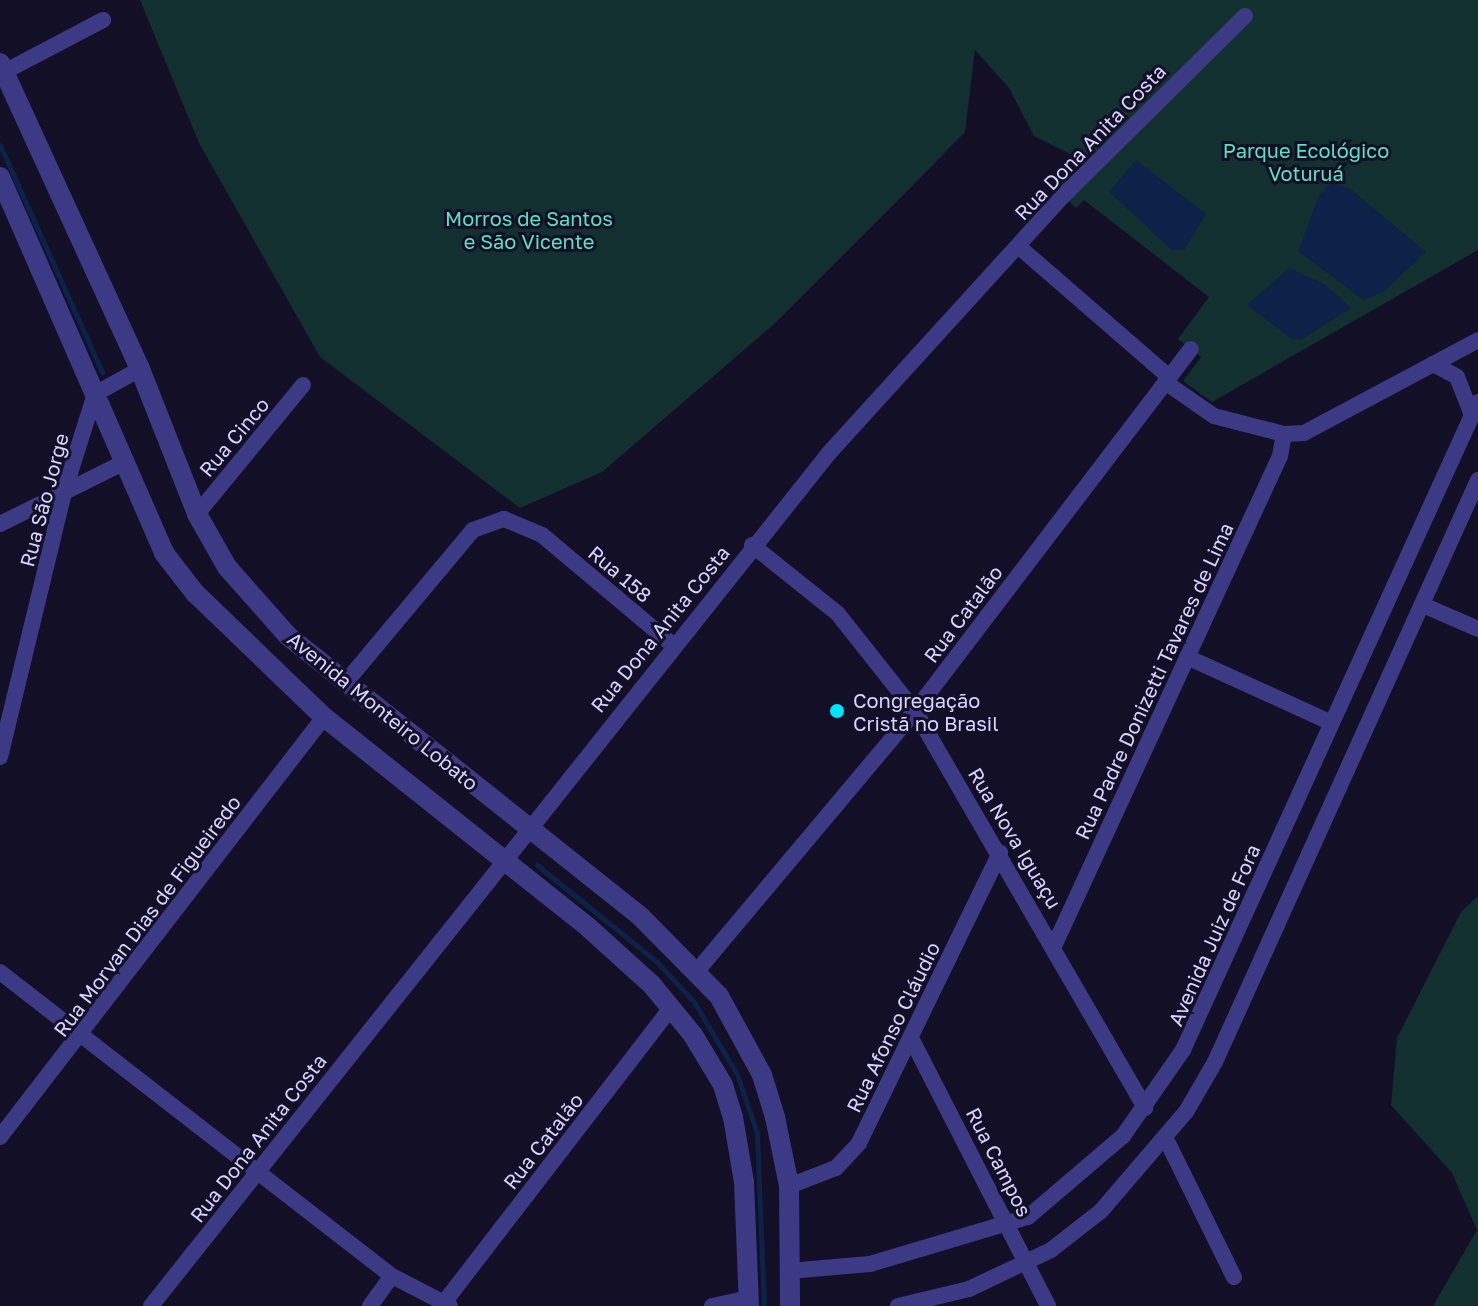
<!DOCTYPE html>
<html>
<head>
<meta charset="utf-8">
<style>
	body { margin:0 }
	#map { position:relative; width:1478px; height:1306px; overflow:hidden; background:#130f26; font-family:"Golos Text",sans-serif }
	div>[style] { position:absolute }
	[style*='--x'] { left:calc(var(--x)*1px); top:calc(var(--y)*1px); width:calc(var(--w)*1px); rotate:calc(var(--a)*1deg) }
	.green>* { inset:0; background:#12302f }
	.water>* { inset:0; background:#0c2248 }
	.stream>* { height:5px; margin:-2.5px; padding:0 2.5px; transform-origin:2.5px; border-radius:2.5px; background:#0c2248 }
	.minor>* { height:16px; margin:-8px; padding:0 8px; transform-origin:8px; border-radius:8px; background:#3d3a85 }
	.tertiary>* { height:20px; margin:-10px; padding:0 10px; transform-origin:10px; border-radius:10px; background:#3d3a85 }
	.dots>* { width:22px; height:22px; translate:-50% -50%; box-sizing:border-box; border:4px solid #130f26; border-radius:50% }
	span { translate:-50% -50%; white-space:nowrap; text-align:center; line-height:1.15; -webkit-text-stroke:6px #130f26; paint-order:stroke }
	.street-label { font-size:20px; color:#d9d4ff }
	.park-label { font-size:20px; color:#5fe0c0 }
	.poi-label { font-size:20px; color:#d9d4ff }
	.left { translate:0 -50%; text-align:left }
</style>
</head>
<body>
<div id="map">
	<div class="green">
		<div style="clip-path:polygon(140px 0,1478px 0,1478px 250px,1212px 402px,1183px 381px,1201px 357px,1178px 339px,1209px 297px,1084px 200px,1076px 208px,1053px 187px,1080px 159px,1034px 136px,1009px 88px,975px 50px,965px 132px,915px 183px,773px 325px,602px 472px,520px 508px,320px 357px,199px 143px)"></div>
		<div style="clip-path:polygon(1478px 896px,1478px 1306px,1433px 1306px,1477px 1230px,1452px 1173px,1391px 1105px,1397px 1038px,1461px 912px)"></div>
	</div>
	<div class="water">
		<div style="clip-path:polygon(1136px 160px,1206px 214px,1185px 249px,1172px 250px,1109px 192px)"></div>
		<div style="clip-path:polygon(1331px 183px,1349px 188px,1426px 252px,1383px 292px,1363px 300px,1298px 251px,1319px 196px)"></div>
		<div style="clip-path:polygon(1289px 268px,1326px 285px,1351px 308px,1301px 340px,1292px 339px,1247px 305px)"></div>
	</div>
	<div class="stream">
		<div style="--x:0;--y:145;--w:249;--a:65.8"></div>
		<div style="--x:537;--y:865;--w:154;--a:38.9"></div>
		<div style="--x:657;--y:962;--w:54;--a:47.2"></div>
		<div style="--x:694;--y:1002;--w:84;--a:59.2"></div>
		<div style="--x:737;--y:1074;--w:62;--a:71.3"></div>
		<div style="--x:757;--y:1133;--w:173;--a:87.7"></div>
	</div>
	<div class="minor">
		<div style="--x:4;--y:72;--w:112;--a:-27.7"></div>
		<div style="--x:1018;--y:246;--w:200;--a:40.9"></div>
		<div style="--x:1433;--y:364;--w:27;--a:28"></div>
		<div style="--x:1457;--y:377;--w:41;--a:68.5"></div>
		<div style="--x:1165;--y:382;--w:60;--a:34.8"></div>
		<div style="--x:1214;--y:416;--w:72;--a:14.4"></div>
		<div style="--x:1284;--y:434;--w:20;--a:-3"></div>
		<div style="--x:1304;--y:433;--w:197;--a:-28.1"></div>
		<div style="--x:197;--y:514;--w:167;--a:-50.6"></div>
		<div style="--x:0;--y:524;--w:140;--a:-26.4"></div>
		<div style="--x:752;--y:545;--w:110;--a:38.7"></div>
		<div style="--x:838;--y:614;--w:124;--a:51.6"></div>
		<div style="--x:915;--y:711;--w:459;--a:59.9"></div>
		<div style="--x:1423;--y:605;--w:60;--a:23.6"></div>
		<div style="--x:1187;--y:657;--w:159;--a:24.5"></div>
		<div style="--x:345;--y:683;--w:199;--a:-50.1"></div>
		<div style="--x:473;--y:530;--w:33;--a:-20"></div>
		<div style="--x:504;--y:519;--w:41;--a:22.8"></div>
		<div style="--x:542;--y:535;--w:170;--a:40"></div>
		<div style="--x:0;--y:757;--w:276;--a:-76.4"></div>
		<div style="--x:65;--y:489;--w:100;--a:-72.5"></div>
		<div style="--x:95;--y:394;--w:51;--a:-29.1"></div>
		<div style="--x:1055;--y:944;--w:537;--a:-65.25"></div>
		<div style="--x:1280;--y:456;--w:22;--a:-80"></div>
		<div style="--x:697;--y:971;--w:339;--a:-50"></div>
		<div style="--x:915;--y:711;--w:455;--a:-52.7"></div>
		<div style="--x:0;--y:972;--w:496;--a:37.8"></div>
		<div style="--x:392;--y:1276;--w:65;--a:27.3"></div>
		<div style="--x:911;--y:1038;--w:301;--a:62.9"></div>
		<div style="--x:0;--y:1137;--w:530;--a:-52.35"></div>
		<div style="--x:1166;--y:1139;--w:154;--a:63.8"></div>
		<div style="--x:789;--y:1186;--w:50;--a:-21"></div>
		<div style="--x:836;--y:1168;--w:34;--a:-47"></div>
		<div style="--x:859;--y:1143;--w:323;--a:-64.1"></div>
		<div style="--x:789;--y:1271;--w:81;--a:-4.9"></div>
		<div style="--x:870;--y:1264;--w:165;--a:-16.6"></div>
		<div style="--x:1028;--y:1217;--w:125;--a:-40.5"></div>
		<div style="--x:1123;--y:1136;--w:105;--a:-55.1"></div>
		<div style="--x:1183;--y:1050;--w:712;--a:-65.52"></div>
		<div style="--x:446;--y:1300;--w:370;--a:-52.4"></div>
		<div style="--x:151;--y:1306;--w:1090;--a:-51.52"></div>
		<div style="--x:829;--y:453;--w:348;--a:-47.7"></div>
		<div style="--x:1063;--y:196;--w:256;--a:-44.7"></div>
		<div style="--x:370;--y:1306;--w:37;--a:-54"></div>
		<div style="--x:712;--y:1306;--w:38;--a:-12"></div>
		<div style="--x:898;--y:1306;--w:73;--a:-13.5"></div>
		<div style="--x:969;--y:1289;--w:91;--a:-25.4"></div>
		<div style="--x:1051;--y:1250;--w:63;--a:-38"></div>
		<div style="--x:1101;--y:1211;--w:130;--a:-49.4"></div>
		<div style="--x:1186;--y:1112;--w:58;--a:-59.9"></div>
		<div style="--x:1215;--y:1062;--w:639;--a:-65.68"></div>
	</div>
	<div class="tertiary">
		<div style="--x:0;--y:63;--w:337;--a:65.4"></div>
		<div style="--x:140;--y:369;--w:156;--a:68.5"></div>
		<div style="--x:197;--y:514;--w:61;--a:60.5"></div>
		<div style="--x:227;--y:567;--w:92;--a:48.5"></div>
		<div style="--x:288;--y:636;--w:451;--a:38.5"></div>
		<div style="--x:641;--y:917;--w:111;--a:45.4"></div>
		<div style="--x:719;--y:996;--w:90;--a:61.4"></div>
		<div style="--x:762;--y:1075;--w:44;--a:72.8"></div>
		<div style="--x:775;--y:1117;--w:70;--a:78.5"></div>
		<div style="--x:789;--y:1186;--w:120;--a:89.5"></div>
		<div style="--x:0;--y:177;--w:410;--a:66.4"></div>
		<div style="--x:164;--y:553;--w:51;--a:52.2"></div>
		<div style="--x:195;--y:593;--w:179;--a:43.9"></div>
		<div style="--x:324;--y:717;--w:339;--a:38.5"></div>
		<div style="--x:589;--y:928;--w:85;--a:42.1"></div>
		<div style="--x:652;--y:985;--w:65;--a:50.6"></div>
		<div style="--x:693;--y:1035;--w:58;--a:59"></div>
		<div style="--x:723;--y:1085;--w:34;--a:73"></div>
		<div style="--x:733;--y:1117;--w:66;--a:80.4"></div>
		<div style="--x:744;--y:1182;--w:124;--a:87.7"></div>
	</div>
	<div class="dots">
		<div style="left:837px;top:711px;background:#00e5ff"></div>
	</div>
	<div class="street-label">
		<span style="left:1090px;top:142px;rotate:-46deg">Rua Dona Anita Costa</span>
		<span style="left:234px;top:437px;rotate:-50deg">Rua Cinco</span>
		<span style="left:44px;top:500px;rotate:-75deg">Rua São Jorge</span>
		<span style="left:620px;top:574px;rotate:40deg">Rua 158</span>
		<span style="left:963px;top:614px;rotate:-53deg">Rua Catalão</span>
		<span style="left:660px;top:629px;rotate:-51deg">Rua Dona Anita Costa</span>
		<span style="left:1154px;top:681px;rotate:-65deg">Rua Padre Donizetti Tavares de Lima</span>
		<span style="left:383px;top:711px;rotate:39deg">Avenida Monteiro Lobato</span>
		<span style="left:1015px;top:838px;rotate:59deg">Rua Nova Iguaçu</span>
		<span style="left:147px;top:916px;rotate:-53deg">Rua Morvan Dias de Figueiredo</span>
		<span style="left:1214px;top:935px;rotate:-66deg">Avenida Juiz de Fora</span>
		<span style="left:893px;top:1027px;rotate:-64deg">Rua Afonso Cláudio</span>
		<span style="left:258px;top:1138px;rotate:-52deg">Rua Dona Anita Costa</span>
		<span style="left:543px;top:1141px;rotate:-52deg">Rua Catalão</span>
		<span style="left:999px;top:1162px;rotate:63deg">Rua Campos</span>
	</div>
	<div class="park-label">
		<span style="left:1306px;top:162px">Parque Ecológico<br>Voturuá</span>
		<span style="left:529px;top:230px">Morros de Santos<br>e São Vicente</span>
	</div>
	<div class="poi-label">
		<span class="left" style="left:853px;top:712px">Congregação<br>Cristã no Brasil</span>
	</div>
</div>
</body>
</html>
